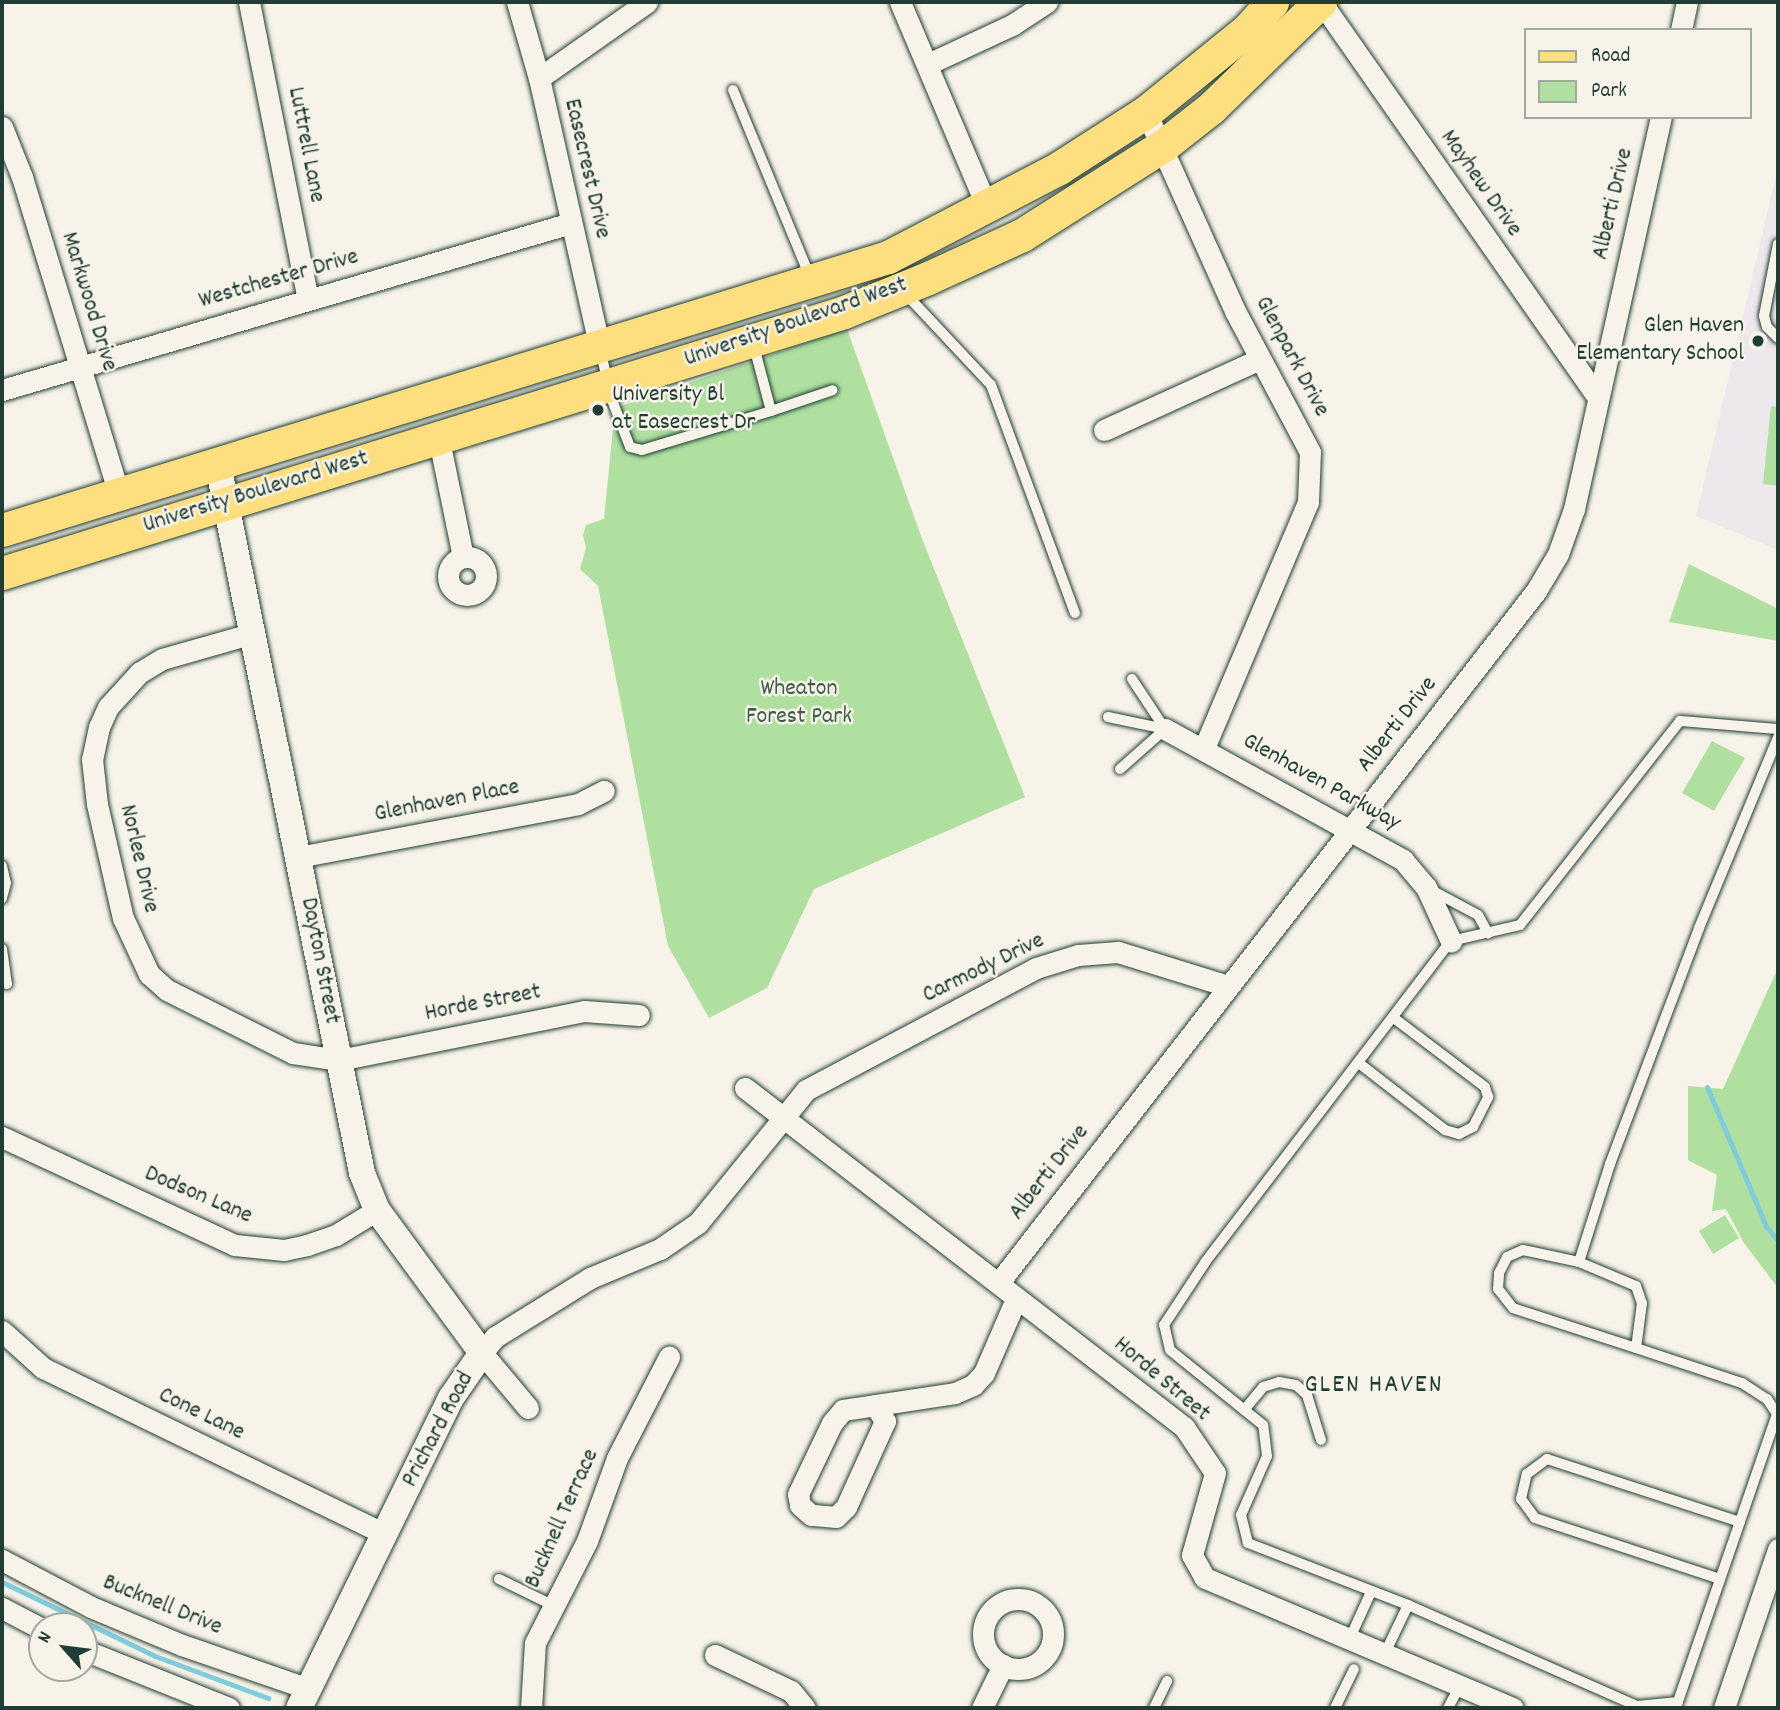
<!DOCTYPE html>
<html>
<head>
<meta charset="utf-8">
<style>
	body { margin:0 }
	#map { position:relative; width:1780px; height:1710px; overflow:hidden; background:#f7f3e8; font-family:Dekko,sans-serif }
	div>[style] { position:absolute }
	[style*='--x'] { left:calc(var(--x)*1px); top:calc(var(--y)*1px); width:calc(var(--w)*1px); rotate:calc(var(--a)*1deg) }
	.built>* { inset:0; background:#eee8ed }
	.green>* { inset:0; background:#afe0a0 }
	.stream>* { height:5px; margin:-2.5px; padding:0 2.5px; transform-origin:2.5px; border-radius:2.5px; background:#7eccdc }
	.roads { filter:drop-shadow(0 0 2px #1f3d34) drop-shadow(0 0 2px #1f3d34) }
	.service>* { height:10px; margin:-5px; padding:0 5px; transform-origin:5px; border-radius:5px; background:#f7f3e8 }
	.minor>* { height:21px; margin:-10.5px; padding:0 10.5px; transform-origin:10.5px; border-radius:10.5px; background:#f7f3e8 }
	.minor>.ring { margin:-10.5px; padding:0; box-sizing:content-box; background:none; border:21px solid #f7f3e8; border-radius:50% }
	.tertiary>* { height:26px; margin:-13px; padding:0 13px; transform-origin:13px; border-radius:13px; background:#f7f3e8 }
	.primary>* { height:33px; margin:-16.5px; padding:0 16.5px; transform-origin:16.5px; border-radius:16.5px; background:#fedf80 }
	.dots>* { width:19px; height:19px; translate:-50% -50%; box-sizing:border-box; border:4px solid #f7f3e8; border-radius:50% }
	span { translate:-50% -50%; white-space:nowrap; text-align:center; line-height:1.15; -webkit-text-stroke:5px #f7f3e8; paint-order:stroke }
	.street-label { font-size:24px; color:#1f3d34 }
	.poi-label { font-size:24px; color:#1f3d34 }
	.right { translate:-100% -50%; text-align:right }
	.left { translate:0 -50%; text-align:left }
	.park-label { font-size:24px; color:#3c5e4a }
	.neighbourhood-label { font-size:26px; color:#1f3d34; letter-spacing:2px }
	.frame { position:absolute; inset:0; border:4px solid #1f3d34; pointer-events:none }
	.legend { position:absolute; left:1524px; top:28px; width:228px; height:91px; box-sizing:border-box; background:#f7f3e8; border:2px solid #a1aaa0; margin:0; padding:9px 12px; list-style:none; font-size:21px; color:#1f3d34 }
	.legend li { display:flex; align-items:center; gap:14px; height:35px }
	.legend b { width:35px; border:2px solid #a1aaa0 }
	.north { position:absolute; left:28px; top:1612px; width:70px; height:70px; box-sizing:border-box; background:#f7f3e8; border:2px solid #a1aaa0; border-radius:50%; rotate:298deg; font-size:19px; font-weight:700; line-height:28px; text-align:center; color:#1f3d34 }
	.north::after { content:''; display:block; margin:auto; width:24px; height:32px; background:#1f3d34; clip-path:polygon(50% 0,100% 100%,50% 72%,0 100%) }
</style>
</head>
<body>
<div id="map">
	<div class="built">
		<div style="clip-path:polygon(1778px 167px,1778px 550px,1696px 516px)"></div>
	</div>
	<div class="green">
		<div style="clip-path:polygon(847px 329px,921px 536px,1025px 797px,814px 889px,767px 988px,709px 1018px,668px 946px,598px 586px,580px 569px,586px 548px,583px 535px,586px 525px,604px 519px,615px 408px)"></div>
		<div style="clip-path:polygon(1771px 406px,1778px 407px,1778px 486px,1763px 484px)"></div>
		<div style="clip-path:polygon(1689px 564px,1778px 609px,1778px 641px,1669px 622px)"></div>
		<div style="clip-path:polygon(1712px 741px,1745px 758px,1714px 811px,1682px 793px)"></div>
		<div style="clip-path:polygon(1778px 968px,1778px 1288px,1744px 1243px,1726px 1209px,1712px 1211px,1717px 1175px,1688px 1160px,1688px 1086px,1723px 1089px)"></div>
		<div style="clip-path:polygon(1725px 1215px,1739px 1238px,1713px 1254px,1699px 1231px)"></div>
	</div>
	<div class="stream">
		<div style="--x:1707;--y:1087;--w:151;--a:67"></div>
		<div style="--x:1766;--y:1226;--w:19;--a:51"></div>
		<div style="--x:2;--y:1582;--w:170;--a:25.8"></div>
		<div style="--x:155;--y:1656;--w:121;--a:20.4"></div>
	</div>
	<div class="roads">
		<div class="service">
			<div style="--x:733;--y:90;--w:202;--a:67.6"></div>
			<div style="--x:1778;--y:244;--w:73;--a:101"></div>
			<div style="--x:1764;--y:316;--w:11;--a:75"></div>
			<div style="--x:1767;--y:327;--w:16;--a:45"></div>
			<div style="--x:903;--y:291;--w:129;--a:46.9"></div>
			<div style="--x:991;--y:385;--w:243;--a:69.8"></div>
			<div style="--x:600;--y:349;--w:52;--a:76.8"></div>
			<div style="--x:612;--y:400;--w:50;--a:69"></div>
			<div style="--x:630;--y:447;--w:12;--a:14"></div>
			<div style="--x:642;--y:450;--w:135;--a:-16.8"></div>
			<div style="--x:771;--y:411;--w:70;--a:-104.8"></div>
			<div style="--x:771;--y:411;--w:65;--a:-18.7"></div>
			<div style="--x:1132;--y:679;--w:60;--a:56.6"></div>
			<div style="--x:1108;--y:717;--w:58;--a:11.9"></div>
			<div style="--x:1120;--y:769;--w:60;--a:-41.6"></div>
			<div style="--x:2;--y:866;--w:17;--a:77"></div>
			<div style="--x:6;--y:883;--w:16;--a:105"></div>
			<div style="--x:1431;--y:890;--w:53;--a:28"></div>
			<div style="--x:1478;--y:915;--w:21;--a:61"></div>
			<div style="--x:2;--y:949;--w:35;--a:82"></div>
			<div style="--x:7;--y:984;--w:5;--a:-158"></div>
			<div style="--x:1360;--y:1064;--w:108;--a:37.8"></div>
			<div style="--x:1445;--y:1130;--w:15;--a:16"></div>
			<div style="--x:1459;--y:1134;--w:16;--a:-27"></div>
			<div style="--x:1473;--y:1127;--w:34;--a:-63"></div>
			<div style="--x:1488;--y:1097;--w:10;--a:-107"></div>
			<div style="--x:1485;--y:1087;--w:113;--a:-142.9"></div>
			<div style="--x:1579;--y:1262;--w:103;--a:-72.4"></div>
			<div style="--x:1610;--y:1164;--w:252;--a:-69.3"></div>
			<div style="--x:1699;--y:928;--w:207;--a:-67.5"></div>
			<div style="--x:1636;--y:1348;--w:129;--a:-162"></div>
			<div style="--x:1513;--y:1308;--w:24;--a:-128"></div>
			<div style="--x:1498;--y:1289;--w:16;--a:-86"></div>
			<div style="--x:1499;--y:1273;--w:18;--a:-63"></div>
			<div style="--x:1507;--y:1257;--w:17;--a:-24"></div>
			<div style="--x:1523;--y:1250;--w:57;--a:12.1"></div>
			<div style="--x:1579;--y:1262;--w:62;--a:22.8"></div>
			<div style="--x:1636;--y:1286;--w:18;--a:71"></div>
			<div style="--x:1642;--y:1303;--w:45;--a:97.6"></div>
			<div style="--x:1636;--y:1348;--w:112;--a:18.3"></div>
			<div style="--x:1742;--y:1383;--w:30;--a:33"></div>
			<div style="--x:1767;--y:1399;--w:18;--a:56"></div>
			<div style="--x:1777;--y:1414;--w:305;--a:109"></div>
			<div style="--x:1678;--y:1702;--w:41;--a:174.4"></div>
			<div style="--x:1637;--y:1706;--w:250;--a:-156.2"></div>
			<div style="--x:1408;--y:1605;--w:172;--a:-158.8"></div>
			<div style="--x:1248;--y:1543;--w:29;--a:-104"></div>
			<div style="--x:1241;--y:1515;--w:64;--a:-66.2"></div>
			<div style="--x:1267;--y:1456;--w:31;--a:-97"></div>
			<div style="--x:1263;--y:1425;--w:119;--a:-141.1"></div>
			<div style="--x:1170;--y:1350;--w:26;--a:-103"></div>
			<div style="--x:1164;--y:1325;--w:77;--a:-56.7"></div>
			<div style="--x:1206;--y:1261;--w:403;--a:-52.6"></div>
			<div style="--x:1451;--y:941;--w:71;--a:-13.1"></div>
			<div style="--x:1520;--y:925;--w:259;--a:-51.9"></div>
			<div style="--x:1680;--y:721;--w:98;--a:4.7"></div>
			<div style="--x:1244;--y:1410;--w:30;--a:-50"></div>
			<div style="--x:1263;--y:1387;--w:17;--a:-17"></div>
			<div style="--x:1279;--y:1382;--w:17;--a:10"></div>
			<div style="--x:1296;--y:1385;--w:15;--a:42"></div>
			<div style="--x:1307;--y:1395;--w:47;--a:72.7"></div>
			<div style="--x:499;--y:1579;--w:61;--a:26.1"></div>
			<div style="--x:1720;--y:1579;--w:195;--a:-161.8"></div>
			<div style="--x:1535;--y:1518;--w:24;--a:-126"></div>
			<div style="--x:1521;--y:1499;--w:26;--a:-77"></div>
			<div style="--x:1527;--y:1474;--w:25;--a:-37"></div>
			<div style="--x:1547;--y:1459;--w:203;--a:18.1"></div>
			<div style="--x:1350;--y:1638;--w:51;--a:-65.5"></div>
			<div style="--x:1386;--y:1651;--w:51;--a:-64.4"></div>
			<div style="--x:1154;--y:1708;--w:30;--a:-64"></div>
			<div style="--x:1335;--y:1708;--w:43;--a:-64"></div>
			<div style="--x:1448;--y:1708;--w:26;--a:-62"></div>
		</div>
		<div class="minor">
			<div style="--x:249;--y:2;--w:303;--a:78.8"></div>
			<div style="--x:517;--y:2;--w:79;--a:73.9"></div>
			<div style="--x:539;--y:78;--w:278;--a:77.3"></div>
			<div style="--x:900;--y:2;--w:223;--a:67"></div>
			<div style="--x:1321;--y:2;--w:481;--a:55"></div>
			<div style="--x:1681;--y:30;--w:29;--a:-78"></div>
			<div style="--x:928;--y:64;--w:93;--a:-24.9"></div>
			<div style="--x:1012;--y:25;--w:42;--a:-33.3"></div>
			<div style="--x:539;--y:78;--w:132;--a:-35.1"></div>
			<div style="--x:1146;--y:112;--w:218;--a:65.9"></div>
			<div style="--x:1235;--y:311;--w:160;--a:62"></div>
			<div style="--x:1310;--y:452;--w:50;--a:92.3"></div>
			<div style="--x:1308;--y:502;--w:267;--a:112.9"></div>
			<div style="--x:2;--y:127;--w:54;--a:68.2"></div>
			<div style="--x:22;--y:177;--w:332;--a:73"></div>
			<div style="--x:2;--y:390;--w:593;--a:-16.36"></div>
			<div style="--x:1104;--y:430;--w:171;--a:-24.5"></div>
			<div style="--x:439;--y:440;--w:119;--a:78.4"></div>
			<div class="ring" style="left:448px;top:557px;width:17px;height:17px"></div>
			<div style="--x:250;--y:634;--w:91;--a:164.1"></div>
			<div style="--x:162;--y:659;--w:26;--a:149"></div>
			<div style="--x:140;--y:672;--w:47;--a:132.4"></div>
			<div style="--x:108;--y:707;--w:22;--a:114"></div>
			<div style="--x:99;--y:727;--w:33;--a:102"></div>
			<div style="--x:92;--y:759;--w:45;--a:83.7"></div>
			<div style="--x:97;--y:804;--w:117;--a:77.2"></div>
			<div style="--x:123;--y:918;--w:62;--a:65.1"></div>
			<div style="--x:149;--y:974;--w:24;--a:42"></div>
			<div style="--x:167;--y:990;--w:141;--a:26.6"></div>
			<div style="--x:293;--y:1053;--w:47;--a:8.7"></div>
			<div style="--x:339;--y:1060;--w:250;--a:-11.3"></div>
			<div style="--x:584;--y:1011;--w:55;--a:4.2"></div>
			<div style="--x:1165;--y:729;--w:272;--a:28.8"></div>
			<div style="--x:1403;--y:860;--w:35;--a:50"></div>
			<div style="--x:1426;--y:887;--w:60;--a:65.2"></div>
			<div style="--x:298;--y:857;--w:285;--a:-10.7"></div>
			<div style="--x:578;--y:804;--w:29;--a:-27"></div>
			<div style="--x:745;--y:1088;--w:555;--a:37.68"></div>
			<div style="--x:1184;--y:1427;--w:55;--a:56"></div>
			<div style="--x:1215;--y:1473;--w:85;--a:105.7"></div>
			<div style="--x:1192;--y:1555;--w:26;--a:61"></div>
			<div style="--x:1205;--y:1578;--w:334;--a:22.9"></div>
			<div style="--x:2;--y:1137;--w:257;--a:24.9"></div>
			<div style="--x:235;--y:1245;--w:49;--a:5.8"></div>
			<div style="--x:284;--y:1250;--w:24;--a:-12"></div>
			<div style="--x:307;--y:1245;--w:31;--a:-19"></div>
			<div style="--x:336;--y:1235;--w:48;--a:-31.4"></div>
			<div style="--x:1000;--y:1281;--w:874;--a:-52.16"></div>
			<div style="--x:1536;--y:591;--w:43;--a:-59.3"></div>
			<div style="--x:1558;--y:554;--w:48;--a:-70.4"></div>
			<div style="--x:1574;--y:509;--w:402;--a:-77.5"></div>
			<div style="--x:2;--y:1331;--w:55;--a:42.1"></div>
			<div style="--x:43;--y:1368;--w:380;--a:25.9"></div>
			<div style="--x:875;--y:1405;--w:19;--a:58"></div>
			<div style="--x:885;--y:1421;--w:94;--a:114.4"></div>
			<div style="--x:846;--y:1507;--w:14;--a:135"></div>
			<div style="--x:836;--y:1517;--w:25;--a:-175"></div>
			<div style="--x:811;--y:1515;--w:15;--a:-138"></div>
			<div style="--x:800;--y:1505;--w:11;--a:-100"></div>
			<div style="--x:798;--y:1494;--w:79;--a:-64.4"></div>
			<div style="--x:832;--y:1423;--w:17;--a:-50"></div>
			<div style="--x:843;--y:1410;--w:113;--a:-8.6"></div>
			<div style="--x:955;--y:1393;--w:20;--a:-24"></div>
			<div style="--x:973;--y:1385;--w:16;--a:-47"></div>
			<div style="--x:984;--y:1373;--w:81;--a:-66.6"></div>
			<div style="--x:528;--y:1408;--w:72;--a:-129.9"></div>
			<div style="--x:482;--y:1353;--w:21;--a:-51"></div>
			<div style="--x:495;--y:1337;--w:112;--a:-31.8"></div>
			<div style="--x:590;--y:1278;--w:76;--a:-22.5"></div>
			<div style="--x:660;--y:1249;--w:46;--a:-34.4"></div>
			<div style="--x:698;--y:1223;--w:171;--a:-50.9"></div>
			<div style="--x:806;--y:1090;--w:260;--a:-27.9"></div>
			<div style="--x:1036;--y:968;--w:44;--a:-17.2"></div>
			<div style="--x:1078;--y:955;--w:40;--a:-4.3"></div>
			<div style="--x:1118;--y:952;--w:115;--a:17.2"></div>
			<div style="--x:2;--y:1560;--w:101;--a:27.8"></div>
			<div style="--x:91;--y:1607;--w:99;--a:22.7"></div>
			<div style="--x:182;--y:1645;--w:134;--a:19.1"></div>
			<div class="ring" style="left:983px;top:1599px;width:49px;height:49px"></div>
			<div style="--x:2;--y:1608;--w:45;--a:27.7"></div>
			<div style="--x:84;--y:1650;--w:156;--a:21.8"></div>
			<div style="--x:715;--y:1655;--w:84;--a:25.3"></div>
			<div style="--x:791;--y:1691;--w:22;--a:51"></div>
			<div style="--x:531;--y:1708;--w:65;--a:-86.5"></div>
			<div style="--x:535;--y:1643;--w:114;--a:-63"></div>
			<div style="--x:587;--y:1541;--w:88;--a:-70.1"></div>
			<div style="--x:617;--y:1458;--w:114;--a:-62.8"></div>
			<div style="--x:982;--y:1708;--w:48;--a:-64"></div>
			<div style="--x:1724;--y:1708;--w:168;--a:-71.2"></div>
		</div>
		<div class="tertiary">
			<div style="--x:218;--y:465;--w:722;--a:78.5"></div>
			<div style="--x:362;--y:1173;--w:40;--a:68"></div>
			<div style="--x:377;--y:1210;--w:177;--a:53.7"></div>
			<div style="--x:482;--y:1353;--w:55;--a:124.6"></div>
			<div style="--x:451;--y:1398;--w:345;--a:116.1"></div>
		</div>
		<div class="primary">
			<div style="--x:2;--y:530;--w:927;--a:-17.13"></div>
			<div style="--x:888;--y:257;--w:193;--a:-27.5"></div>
			<div style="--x:1059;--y:168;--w:103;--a:-32.8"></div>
			<div style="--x:1146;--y:112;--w:132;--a:-39.1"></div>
			<div style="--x:1248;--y:29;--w:36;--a:-48"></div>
			<div style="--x:2;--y:573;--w:882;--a:-17.22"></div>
			<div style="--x:844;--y:312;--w:91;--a:-22"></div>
			<div style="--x:928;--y:278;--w:103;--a:-24.6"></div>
			<div style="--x:1022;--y:235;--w:168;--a:-32.4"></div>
			<div style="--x:1164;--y:145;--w:60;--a:-38.2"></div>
			<div style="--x:1211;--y:108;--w:152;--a:-44.2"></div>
		</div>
	</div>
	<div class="dots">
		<div style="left:1758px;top:341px;background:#1f3d34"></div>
		<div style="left:598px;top:410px;background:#1f3d34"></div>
	</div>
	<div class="street-label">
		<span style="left:305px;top:145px;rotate:79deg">Luttrell Lane</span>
		<span style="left:586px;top:169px;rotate:77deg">Easecrest Drive</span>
		<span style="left:1480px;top:184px;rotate:55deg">Mayhew Drive</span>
		<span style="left:1614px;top:204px;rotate:-77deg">Alberti Drive</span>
		<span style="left:279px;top:280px;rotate:-16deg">Westchester Drive</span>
		<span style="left:88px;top:302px;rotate:73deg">Markwood Drive</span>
		<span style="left:796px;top:323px;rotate:-19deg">University Boulevard West</span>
		<span style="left:1291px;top:357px;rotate:62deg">Glenpark Drive</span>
		<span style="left:256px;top:493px;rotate:-17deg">University Boulevard West</span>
		<span style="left:1398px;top:725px;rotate:-52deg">Alberti Drive</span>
		<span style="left:1321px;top:783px;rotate:29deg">Glenhaven Parkway</span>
		<span style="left:447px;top:802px;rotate:-11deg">Glenhaven Place</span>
		<span style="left:138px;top:859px;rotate:77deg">Norlee Drive</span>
		<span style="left:319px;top:961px;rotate:79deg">Dayton Street</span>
		<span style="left:984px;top:969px;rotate:-26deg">Carmody Drive</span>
		<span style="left:483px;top:1004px;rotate:-11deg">Horde Street</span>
		<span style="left:1050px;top:1173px;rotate:-52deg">Alberti Drive</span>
		<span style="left:198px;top:1196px;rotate:23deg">Dodson Lane</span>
		<span style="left:1161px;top:1380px;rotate:40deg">Horde Street</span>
		<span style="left:201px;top:1415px;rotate:26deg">Cone Lane</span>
		<span style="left:439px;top:1430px;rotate:-62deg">Prichard Road</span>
		<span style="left:563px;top:1519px;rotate:-66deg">Bucknell Terrace</span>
		<span style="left:162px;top:1606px;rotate:22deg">Bucknell Drive</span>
	</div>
	<div class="poi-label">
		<span class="right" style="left:1744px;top:341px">Glen Haven<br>Elementary School</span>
		<span class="left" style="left:612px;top:410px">University Bl<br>at Easecrest Dr</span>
	</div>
	<div class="park-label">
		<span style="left:799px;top:704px">Wheaton<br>Forest Park</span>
	</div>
	<div class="neighbourhood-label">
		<span style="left:1374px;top:1386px">GLEN HAVEN</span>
	</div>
	<div class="frame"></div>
	<ul class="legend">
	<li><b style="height:9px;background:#fedf80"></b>Road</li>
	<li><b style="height:19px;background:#afe0a0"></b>Park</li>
	</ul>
	<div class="north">N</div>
</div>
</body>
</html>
